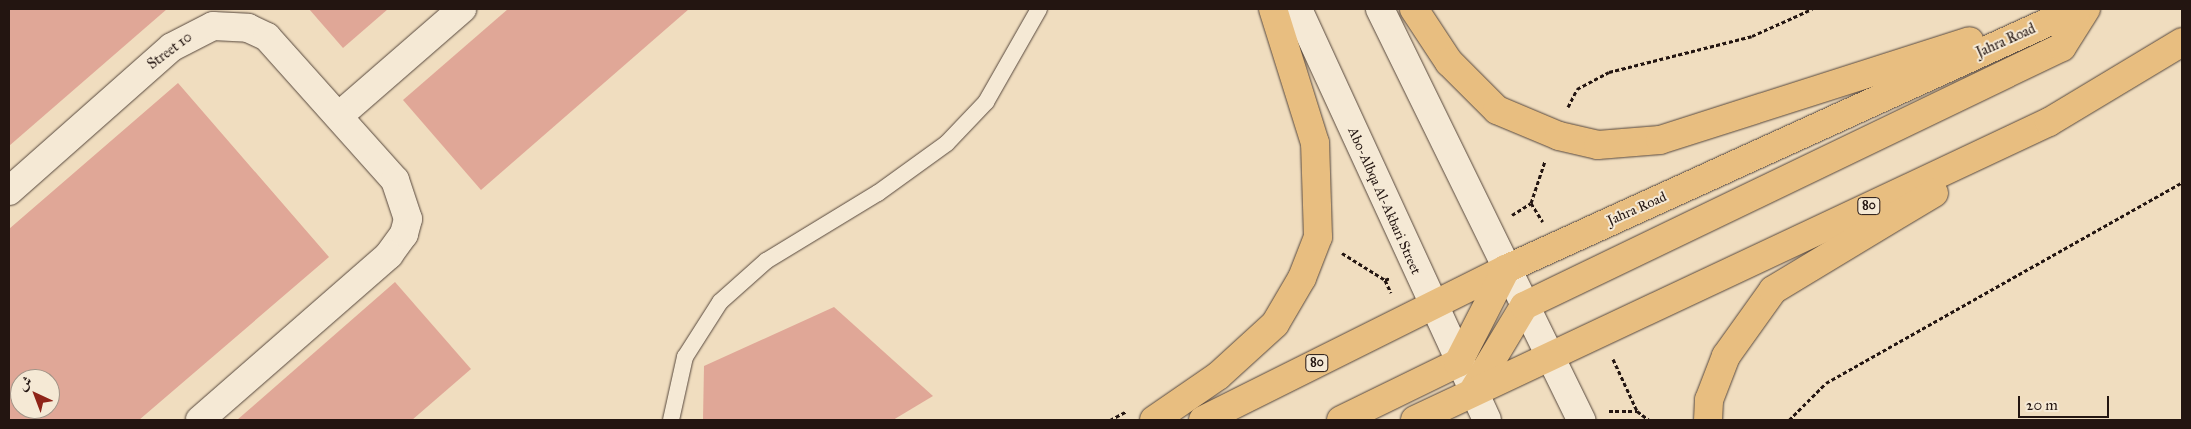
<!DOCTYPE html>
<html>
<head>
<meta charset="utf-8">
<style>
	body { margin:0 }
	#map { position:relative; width:2191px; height:429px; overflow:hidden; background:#f0ddbf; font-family:"IM FELL Great Primer",Amiri,serif }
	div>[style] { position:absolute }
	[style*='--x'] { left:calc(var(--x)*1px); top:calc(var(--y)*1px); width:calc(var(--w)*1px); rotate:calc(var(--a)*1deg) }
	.building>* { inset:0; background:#e0a797 }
	.path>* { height:3px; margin-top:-1.5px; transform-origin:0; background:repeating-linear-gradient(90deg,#231511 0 4px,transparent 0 6.5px) }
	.roads { filter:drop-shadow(0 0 1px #56473c) drop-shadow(0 0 1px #56473c) }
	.lane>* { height:16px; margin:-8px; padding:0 8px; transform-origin:8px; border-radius:8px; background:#f5e9d5 }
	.street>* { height:28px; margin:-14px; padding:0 14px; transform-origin:14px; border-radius:14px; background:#f5e9d5 }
	.secondary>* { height:28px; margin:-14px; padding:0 14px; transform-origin:14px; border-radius:14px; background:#f5e9d5 }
	.highway>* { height:28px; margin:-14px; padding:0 14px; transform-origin:14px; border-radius:14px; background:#e8be80 }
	span { translate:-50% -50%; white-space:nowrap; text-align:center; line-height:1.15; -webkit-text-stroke:4px #f5e9d5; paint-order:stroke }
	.shield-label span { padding:1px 4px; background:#f5e9d5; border:1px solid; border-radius:4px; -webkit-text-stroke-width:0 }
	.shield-label { font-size:12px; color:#231511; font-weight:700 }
	.street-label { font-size:14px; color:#231511 }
	.frame { position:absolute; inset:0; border:10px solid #231511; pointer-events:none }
	.north { position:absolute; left:10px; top:369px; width:50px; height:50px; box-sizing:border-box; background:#f5e9d5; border:1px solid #a19487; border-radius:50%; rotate:317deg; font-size:14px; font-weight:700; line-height:20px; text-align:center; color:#231511 }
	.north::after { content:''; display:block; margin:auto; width:18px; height:22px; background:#8f2418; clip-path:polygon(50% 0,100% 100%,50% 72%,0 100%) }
	.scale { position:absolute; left:2018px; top:396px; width:91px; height:22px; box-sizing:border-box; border:2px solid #231511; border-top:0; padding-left:6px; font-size:15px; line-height:18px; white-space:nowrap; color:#231511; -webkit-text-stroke:4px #f5e9d5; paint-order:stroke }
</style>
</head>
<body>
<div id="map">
	<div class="building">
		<div style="clip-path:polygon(9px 9px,167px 9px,9px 146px)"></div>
		<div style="clip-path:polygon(309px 9px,388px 9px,343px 48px)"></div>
		<div style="clip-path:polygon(508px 9px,689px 9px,481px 190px,403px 100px)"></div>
		<div style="clip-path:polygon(evenodd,178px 83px,329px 257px,139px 420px,9px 420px,9px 229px,178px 83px,20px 379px,50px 379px,50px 409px,20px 409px,20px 379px)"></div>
		<div style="clip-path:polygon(395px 282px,471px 369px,412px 420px,237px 420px)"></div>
		<div style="clip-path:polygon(834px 307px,933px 396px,893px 420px,703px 420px,704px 366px)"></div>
	</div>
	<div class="path">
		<div style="--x:1568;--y:107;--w:20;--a:-63"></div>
		<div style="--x:1577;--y:89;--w:36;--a:-28"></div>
		<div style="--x:1609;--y:72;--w:147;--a:-14.1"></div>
		<div style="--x:1752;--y:36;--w:66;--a:-24.2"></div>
		<div style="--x:1531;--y:203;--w:22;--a:58"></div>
		<div style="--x:1512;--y:215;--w:22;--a:-32"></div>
		<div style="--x:1531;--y:203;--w:44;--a:-71.6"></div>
		<div style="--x:1342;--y:253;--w:51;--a:32.1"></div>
		<div style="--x:1385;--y:280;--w:5;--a:-22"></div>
		<div style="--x:1385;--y:280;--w:14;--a:65"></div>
		<div style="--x:1613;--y:359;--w:57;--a:65.2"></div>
		<div style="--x:1609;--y:411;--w:28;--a:0"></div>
		<div style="--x:1637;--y:411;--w:15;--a:37"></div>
		<div style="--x:1110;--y:420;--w:19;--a:-28"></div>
		<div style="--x:1789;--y:420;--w:52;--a:-45"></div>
		<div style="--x:1826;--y:383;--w:409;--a:-29.4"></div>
	</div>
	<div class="roads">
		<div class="lane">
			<div style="--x:671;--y:420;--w:65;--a:-77.5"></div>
			<div style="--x:685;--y:357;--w:65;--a:-57.5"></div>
			<div style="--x:720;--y:302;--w:62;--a:-41.7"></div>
			<div style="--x:766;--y:261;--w:131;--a:-31.3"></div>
			<div style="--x:878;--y:193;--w:85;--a:-35.9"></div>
			<div style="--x:947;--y:143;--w:57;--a:-46.4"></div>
			<div style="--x:986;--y:102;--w:107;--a:-60.3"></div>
		</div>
		<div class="street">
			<div style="--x:340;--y:115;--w:162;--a:-41"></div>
			<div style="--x:9;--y:191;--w:217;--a:-41.5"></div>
			<div style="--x:172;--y:47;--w:46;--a:-27.1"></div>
			<div style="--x:213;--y:26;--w:35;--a:3"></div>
			<div style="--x:248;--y:28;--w:21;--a:25"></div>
			<div style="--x:267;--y:37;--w:192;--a:48.2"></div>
			<div style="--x:395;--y:180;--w:41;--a:71.6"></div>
			<div style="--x:408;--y:219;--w:16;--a:105"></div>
			<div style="--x:404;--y:234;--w:26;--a:126"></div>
			<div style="--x:389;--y:255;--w:251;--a:138.9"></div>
		</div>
		<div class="secondary">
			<div style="--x:1298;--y:9;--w:452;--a:65.3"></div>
			<div style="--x:1380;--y:9;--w:458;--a:63.9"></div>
		</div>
		<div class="highway">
			<div style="--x:1414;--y:9;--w:64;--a:56.6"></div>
			<div style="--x:1449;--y:62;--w:68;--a:45"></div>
			<div style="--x:1497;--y:110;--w:67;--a:22.8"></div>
			<div style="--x:1559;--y:136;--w:40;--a:13"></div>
			<div style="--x:1598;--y:145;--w:62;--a:-4.6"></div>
			<div style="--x:1660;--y:140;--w:325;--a:-17.7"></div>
			<div style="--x:1473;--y:391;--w:99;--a:-59"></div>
			<div style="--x:1524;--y:306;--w:597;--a:-25.71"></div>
			<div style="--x:2062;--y:47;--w:45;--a:-57.7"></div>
			<div style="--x:1154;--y:420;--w:78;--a:-34.5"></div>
			<div style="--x:1218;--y:376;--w:77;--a:-42.4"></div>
			<div style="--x:1275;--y:324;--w:53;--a:-59.6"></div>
			<div style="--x:1302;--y:278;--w:44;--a:-68.7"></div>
			<div style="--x:1318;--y:237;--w:94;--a:-91.8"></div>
			<div style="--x:1315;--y:143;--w:140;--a:-107.4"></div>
			<div style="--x:1203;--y:420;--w:339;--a:-26.5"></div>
			<div style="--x:1506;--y:269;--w:627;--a:-24.48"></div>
			<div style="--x:1341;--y:420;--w:130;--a:-26"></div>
			<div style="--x:1458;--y:363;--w:106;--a:-62.9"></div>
			<div style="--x:1415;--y:420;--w:701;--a:-25.18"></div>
			<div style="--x:2049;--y:122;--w:155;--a:-31"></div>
			<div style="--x:1708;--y:420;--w:20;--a:-87"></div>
			<div style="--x:1709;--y:400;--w:47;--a:-68.9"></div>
			<div style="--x:1726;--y:356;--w:81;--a:-54.5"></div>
			<div style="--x:1773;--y:290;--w:188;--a:-31.1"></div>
		</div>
	</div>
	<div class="shield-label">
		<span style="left:1869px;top:206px">80</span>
		<span style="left:1317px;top:363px">80</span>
	</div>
	<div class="street-label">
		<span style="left:2006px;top:41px;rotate:-24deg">Jahra Road</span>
		<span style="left:170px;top:51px;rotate:-37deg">Street 10</span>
		<span style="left:1384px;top:201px;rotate:66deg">Abo-Albqa Al-Akbari Street</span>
		<span style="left:1637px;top:209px;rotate:-24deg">Jahra Road</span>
	</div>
	<div class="frame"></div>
	<div class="north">ش</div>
	<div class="scale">20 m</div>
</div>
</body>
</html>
